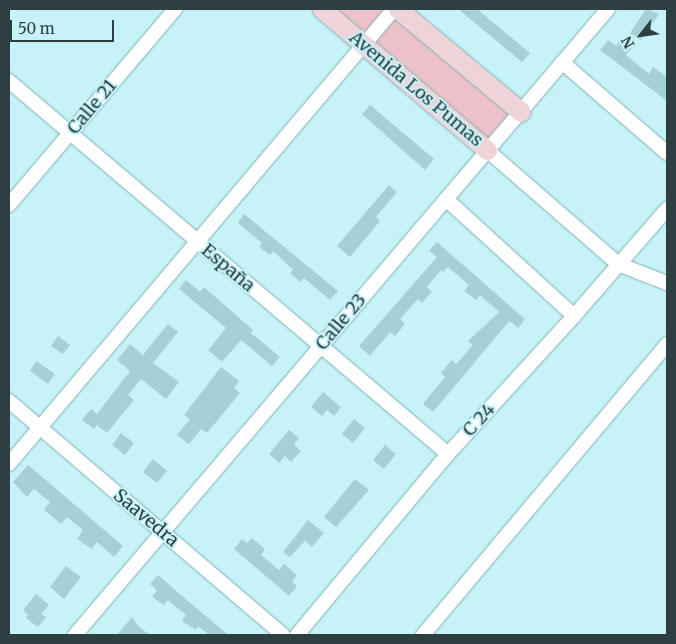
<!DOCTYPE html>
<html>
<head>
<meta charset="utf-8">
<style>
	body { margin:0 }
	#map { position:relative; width:676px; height:644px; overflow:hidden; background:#c6f3f8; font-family:Merriweather,serif }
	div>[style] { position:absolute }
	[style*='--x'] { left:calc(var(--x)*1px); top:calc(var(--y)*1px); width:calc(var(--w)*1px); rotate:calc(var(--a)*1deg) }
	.green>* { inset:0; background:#edc1c9 }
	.building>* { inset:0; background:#a5d1d6 }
	.roads { filter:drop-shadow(0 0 1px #86b1b6) drop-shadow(0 0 1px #86b1b6) }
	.minor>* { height:14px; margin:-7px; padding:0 7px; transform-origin:7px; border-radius:7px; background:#fff }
	.secondary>* { height:19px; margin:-9.5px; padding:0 9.5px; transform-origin:9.5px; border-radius:9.5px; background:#eed3d9 }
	span { translate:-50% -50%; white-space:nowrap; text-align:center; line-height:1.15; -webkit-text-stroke:4px #c6f3f8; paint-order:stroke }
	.street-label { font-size:18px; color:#2d3f41 }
	.frame { position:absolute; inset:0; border:10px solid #2d3f41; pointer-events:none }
	.north { position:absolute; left:616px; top:10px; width:50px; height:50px; -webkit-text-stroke:4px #c6f3f8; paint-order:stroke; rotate:240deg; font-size:14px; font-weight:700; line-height:20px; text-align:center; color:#2d3f41 }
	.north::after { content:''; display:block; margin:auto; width:18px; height:22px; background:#2d3f41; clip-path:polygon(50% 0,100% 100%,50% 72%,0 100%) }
	.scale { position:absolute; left:10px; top:20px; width:104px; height:22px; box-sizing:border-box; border:2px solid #2d3f41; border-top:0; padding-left:6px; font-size:15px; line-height:18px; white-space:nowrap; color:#2d3f41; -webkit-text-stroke:4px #c6f3f8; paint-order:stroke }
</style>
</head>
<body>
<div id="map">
	<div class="green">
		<div style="clip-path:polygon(323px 9px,398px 9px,520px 112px,487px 149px)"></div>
	</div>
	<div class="building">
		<div style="clip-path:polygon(458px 9px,477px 9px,530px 53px,522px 62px)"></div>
		<div style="clip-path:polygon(646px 9px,659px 14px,641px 40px,630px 33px)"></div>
		<div style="clip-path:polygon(608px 40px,616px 46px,620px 40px,632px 48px,626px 55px,649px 74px,653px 67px,667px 77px,667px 101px,600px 50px)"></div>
		<div style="clip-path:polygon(370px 105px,434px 159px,425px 170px,362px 114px)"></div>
		<div style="clip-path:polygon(389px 185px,397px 192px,376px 217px,380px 221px,350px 257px,337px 246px)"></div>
		<div style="clip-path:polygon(244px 214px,338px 291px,330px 300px,304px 278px,300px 282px,290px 273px,293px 270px,273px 251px,270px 255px,259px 247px,262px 243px,238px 223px)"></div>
		<div style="clip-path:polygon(437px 242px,525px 319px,518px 328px,510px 321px,505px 326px,433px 412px,423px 404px,445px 377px,441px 373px,452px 360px,456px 364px,473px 345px,468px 341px,499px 312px,480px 295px,476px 300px,464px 291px,469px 285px,448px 267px,443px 272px,441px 270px,427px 287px,432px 292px,422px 303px,418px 299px,400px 319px,405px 324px,395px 336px,390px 332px,370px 356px,359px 346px,437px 257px,429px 251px)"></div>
		<div style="clip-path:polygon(186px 280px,200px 292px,204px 287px,253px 330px,251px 333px,280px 357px,272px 366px,241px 340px,222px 362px,208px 350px,226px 328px,179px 289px)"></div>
		<div style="clip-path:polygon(168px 324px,178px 332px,153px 363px,179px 382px,166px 399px,141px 379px,128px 395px,134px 400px,107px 433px,97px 425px,94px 429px,82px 420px,91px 409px,97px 414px,130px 371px,117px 360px,130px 344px,143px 355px)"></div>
		<div style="clip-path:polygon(58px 336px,70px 345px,63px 354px,51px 346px)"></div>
		<div style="clip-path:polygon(36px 361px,55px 374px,48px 384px,30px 371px)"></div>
		<div style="clip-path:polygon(221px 367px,239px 381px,234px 388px,240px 393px,207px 433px,201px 429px,189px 444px,177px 435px,190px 419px,184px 415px)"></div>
		<div style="clip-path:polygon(323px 392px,341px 407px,334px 416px,327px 410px,322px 416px,311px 407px)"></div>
		<div style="clip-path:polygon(354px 419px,365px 428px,353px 443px,342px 434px)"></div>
		<div style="clip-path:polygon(289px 430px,299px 438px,294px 445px,301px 451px,291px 462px,285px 456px,279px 463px,269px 454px)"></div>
		<div style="clip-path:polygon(121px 433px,134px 443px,125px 455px,112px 445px)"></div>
		<div style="clip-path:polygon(385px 445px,396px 454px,384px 469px,373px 460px)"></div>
		<div style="clip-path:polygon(153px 459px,167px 471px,157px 483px,143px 472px)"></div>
		<div style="clip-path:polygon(28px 465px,123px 546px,114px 557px,97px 542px,92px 549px,77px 539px,83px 530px,67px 517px,61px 524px,44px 510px,50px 502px,34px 489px,27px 497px,13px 482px)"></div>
		<div style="clip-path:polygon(355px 479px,369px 490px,336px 527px,324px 517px)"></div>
		<div style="clip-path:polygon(308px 520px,324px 533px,312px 547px,305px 541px,290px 557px,283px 552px)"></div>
		<div style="clip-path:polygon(252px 538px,265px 549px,261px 555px,279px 570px,284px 564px,297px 575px,292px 582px,297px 586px,289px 596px,234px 549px,242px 539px,247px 543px)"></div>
		<div style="clip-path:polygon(66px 566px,81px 577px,64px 599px,50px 587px)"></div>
		<div style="clip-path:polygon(158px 575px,182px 596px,228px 635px,209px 635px,198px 626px,196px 630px,182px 621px,186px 615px,168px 600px,164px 605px,152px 597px,157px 590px,150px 584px)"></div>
		<div style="clip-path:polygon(36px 594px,49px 605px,41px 614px,46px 617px,38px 627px,26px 618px,28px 615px,23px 610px)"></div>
		<div style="clip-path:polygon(132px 617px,138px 626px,150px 635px,117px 635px)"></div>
	</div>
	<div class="roads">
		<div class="minor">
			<div style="--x:562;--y:62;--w:139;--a:40.9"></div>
			<div style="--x:9;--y:81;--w:576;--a:40.35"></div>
			<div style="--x:487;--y:150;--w:174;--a:41"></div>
			<div style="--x:618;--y:264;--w:53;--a:21.2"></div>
			<div style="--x:446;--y:199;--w:173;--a:42.4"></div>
			<div style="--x:9;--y:205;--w:257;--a:-49.7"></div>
			<div style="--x:9;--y:401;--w:360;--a:40.5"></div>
			<div style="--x:9;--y:464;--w:596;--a:-49.76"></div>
			<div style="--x:75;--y:635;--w:822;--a:-49.59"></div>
			<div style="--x:297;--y:635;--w:236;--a:-50.2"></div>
			<div style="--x:448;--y:454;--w:187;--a:-47.6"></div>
			<div style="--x:574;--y:316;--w:142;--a:-49"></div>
			<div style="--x:423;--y:635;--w:380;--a:-50"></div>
		</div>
		<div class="secondary">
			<div style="--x:322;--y:9;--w:217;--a:40.5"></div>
			<div style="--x:398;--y:9;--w:160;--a:39.9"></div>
		</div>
	</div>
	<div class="street-label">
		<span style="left:416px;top:89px;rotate:40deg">Avenida Los Pumas</span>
		<span style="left:92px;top:107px;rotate:-50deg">Calle 21</span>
		<span style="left:228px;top:268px;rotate:40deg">España</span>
		<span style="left:341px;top:322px;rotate:-50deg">Calle 23</span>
		<span style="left:479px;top:420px;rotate:-47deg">C 24</span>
		<span style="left:146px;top:518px;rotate:40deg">Saavedra</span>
	</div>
	<div class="frame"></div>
	<div class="north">N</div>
	<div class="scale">50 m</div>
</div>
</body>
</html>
